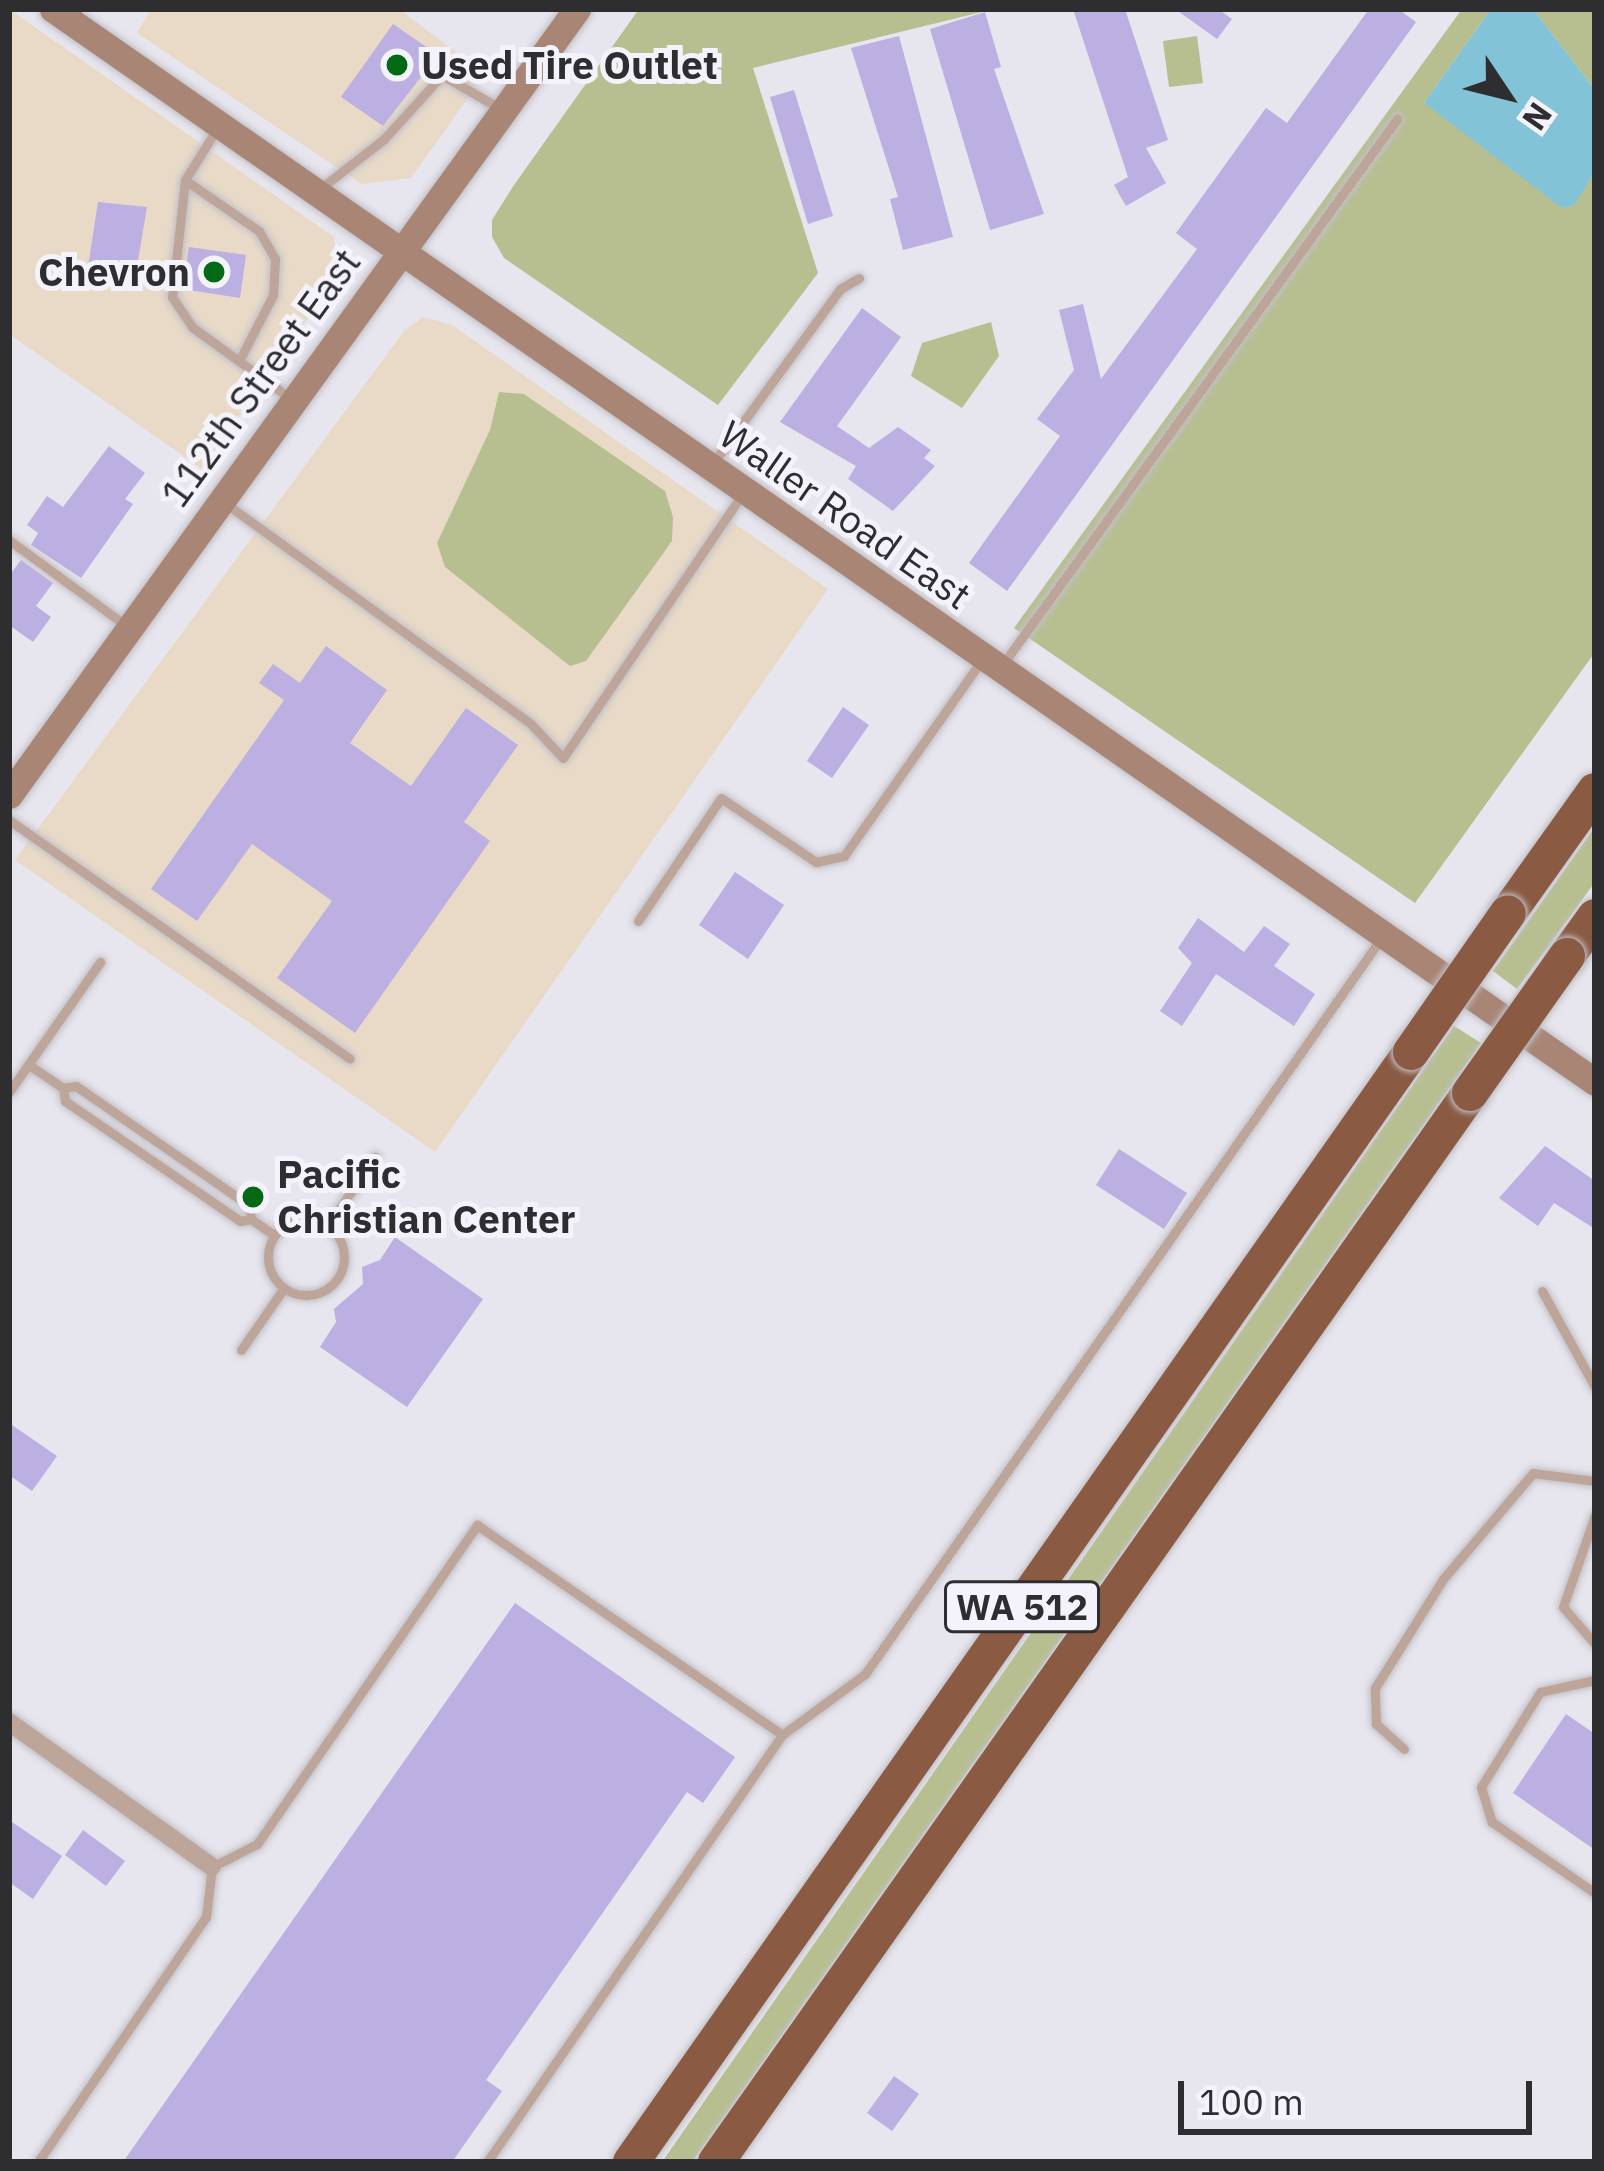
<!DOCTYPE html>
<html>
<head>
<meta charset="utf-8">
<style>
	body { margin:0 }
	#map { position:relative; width:1604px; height:2171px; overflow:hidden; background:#e7e5ed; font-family:"IBM Plex Sans",sans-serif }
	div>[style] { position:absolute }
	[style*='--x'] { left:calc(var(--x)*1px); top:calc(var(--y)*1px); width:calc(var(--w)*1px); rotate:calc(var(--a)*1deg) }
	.commercial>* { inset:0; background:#e8dac7 }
	.green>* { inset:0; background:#b7bf90 }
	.water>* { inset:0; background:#82c3d8 }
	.building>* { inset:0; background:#bcafe2 }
	.roads { filter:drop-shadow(0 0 3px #c2c0c7) drop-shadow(0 0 3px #c2c0c7) }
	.lane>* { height:9px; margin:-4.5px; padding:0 4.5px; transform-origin:4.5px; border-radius:4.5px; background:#bda59a }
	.lane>.ring { margin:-4.5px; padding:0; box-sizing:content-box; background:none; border:9px solid #bda59a; border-radius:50% }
	.street>* { height:18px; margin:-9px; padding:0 9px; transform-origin:9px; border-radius:9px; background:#bda59a }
	.secondary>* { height:27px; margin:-13.5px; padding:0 13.5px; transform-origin:13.5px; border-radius:13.5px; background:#a88575 }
	.highway>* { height:36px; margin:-18px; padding:0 18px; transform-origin:18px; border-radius:18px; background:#8a5a43 }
	.bridges { filter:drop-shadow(0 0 3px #c2c0c7) drop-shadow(0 0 3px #c2c0c7) }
	.highway-bridge>* { height:36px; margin:-18px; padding:0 18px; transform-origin:18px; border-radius:18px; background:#8a5a43 }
	.dots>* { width:33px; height:33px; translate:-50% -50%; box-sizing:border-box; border:6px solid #f4f2fa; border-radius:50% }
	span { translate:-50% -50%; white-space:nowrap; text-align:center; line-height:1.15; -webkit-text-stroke:10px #f4f2fa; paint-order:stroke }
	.shield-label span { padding:3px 9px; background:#f4f2fa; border:3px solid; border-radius:9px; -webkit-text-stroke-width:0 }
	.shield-label { font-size:36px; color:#2e2d30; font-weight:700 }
	.poi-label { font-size:39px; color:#2e2d30; font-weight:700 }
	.left { translate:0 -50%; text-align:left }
	.right { translate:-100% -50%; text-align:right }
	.street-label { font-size:39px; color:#2e2d30 }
	.frame { position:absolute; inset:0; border:12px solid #2e2d30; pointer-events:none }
	.north { position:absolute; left:1448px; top:36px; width:120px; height:120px; -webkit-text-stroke:9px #f4f2fa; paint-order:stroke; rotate:125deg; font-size:33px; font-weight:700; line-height:48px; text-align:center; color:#2e2d30 }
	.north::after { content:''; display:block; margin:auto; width:42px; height:54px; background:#2e2d30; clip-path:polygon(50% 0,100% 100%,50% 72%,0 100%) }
	.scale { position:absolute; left:1178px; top:2081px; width:354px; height:54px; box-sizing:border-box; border:6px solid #2e2d30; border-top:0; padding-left:15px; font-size:36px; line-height:42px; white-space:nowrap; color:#2e2d30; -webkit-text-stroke:9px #f4f2fa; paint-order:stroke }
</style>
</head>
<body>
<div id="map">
	<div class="commercial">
		<div style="clip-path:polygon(9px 9px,334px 237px,337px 277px,202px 469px,9px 334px)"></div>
		<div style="clip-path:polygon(151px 9px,399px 9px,485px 74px,411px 178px,361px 184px,137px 33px)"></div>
		<div style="clip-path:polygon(423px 317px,452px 325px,828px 589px,435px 1152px,15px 860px,404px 331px)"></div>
	</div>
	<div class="green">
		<div style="clip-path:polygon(639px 9px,994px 9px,753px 68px,818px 273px,718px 405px,504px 258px,492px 237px,492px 220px,514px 185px)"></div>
		<div style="clip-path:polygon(1462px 9px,1491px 9px,1424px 103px,1574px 204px,1595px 172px,1595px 652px,1415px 903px,1014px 628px)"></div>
		<div style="clip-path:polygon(1533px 9px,1595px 9px,1595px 90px)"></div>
		<div style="clip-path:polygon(1197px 36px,1203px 83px,1169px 87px,1163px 41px)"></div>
		<div style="clip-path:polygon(991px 322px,999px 356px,962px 408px,911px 376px,922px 343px)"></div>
		<div style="clip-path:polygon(499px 392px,524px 394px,665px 491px,673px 517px,672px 541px,586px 661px,570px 666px,445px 567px,437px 543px,490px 430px)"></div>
		<div style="clip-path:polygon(1595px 827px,1595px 882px,1517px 989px,1493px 971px)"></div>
		<div style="clip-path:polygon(1454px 1026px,1481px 1043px,692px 2162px,662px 2162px)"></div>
	</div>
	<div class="water">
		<div style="clip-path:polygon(1491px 9px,1533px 9px,1595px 90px,1595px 172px,1574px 205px,1562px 208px,1424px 103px)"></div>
	</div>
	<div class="building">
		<div style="clip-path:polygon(1073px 9px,1125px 9px,1168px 140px,1146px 148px,1166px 183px,1126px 206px,1114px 185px,1128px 177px)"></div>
		<div style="clip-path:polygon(1175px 9px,1218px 9px,1232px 19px,1217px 39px)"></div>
		<div style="clip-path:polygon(1369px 9px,1398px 9px,1416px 22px,1007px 591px,969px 563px,1060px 436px,1037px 419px,1074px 370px,1059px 310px,1083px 304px,1101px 379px,1197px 249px,1176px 233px,1266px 108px,1287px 123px)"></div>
		<div style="clip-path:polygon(985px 12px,1001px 67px,994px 69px,1044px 214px,990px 230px,930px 29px)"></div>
		<div style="clip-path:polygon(393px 24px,438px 55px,383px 126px,341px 97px)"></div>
		<div style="clip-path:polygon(899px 36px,953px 237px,903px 250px,890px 199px,898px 197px,851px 48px)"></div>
		<div style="clip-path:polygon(794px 90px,833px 216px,808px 224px,770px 97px)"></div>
		<div style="clip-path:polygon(98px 202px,147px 207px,134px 284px,86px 280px)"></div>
		<div style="clip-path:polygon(189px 247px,246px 255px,240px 298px,182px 289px)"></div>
		<div style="clip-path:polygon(862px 308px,901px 337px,837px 426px,869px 448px,898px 427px,931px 450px,924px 458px,935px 466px,893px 511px,848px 479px,856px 466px,780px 422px)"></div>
		<div style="clip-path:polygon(109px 446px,145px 473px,125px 499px,133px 504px,81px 578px,31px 545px,38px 533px,27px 525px,47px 496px,63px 507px)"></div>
		<div style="clip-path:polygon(21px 560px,53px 583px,36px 606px,51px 617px,33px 642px,9px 625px,9px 576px)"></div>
		<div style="clip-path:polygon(326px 646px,387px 690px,350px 743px,411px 786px,466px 708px,518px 745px,464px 822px,490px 841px,355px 1033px,277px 978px,332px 901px,252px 844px,197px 921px,151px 889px,284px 700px,259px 683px,273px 664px,300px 683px)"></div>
		<div style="clip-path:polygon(843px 707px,869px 725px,832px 778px,807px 761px)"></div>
		<div style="clip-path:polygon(735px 872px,784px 905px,748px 959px,699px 925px)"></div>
		<div style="clip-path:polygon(1198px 918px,1244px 952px,1264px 926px,1290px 944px,1274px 966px,1315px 994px,1294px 1026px,1216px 974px,1182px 1026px,1160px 1011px,1192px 963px,1178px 948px)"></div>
		<div style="clip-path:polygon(1545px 1146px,1595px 1181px,1595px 1229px,1554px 1203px,1538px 1226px,1499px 1198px)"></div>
		<div style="clip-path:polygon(1119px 1149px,1187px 1193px,1164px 1229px,1096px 1185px)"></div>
		<div style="clip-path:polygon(395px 1237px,483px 1299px,407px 1407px,320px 1347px,336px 1322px,334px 1309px,363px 1284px,362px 1267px,380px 1260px)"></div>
		<div style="clip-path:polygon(9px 1423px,57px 1456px,32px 1491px,9px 1475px)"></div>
		<div style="clip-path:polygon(515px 1603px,735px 1757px,703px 1803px,687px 1792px,486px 2080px,502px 2091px,452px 2162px,123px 2162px)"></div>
		<div style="clip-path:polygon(1566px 1714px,1595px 1734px,1595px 1850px,1513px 1793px)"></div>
		<div style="clip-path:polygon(9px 1820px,62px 1856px,33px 1899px,9px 1882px)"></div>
		<div style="clip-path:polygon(83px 1830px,125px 1861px,106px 1886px,65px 1855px)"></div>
		<div style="clip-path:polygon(894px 2076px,919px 2094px,892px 2131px,867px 2113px)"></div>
	</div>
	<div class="roads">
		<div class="lane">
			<div style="--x:216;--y:130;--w:59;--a:121.8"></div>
			<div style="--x:185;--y:180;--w:118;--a:96.3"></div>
			<div style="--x:172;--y:297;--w:36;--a:56"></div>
			<div style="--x:192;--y:327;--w:125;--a:35.9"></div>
			<div style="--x:185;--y:180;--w:90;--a:34.6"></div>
			<div style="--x:259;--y:231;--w:32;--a:60"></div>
			<div style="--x:275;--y:259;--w:36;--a:93"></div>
			<div style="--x:273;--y:295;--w:74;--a:117.3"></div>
			<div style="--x:321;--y:188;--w:80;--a:-37.9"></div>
			<div style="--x:384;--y:139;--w:86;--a:-47.8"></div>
			<div style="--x:442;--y:75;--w:68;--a:30"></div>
			<div style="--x:711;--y:466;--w:219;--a:-53.9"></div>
			<div style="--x:840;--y:289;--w:22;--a:-30"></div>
			<div style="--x:225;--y:503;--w:376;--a:35.8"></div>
			<div style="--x:530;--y:723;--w:48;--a:46.7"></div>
			<div style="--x:563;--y:758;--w:320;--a:-55.8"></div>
			<div style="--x:9;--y:540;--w:147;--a:36.2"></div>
			<div style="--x:1003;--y:664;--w:673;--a:-54.14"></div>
			<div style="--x:9;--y:820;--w:416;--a:35"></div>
			<div style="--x:638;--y:921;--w:148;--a:-56"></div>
			<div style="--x:721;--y:798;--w:115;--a:34"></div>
			<div style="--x:816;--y:862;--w:29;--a:-12"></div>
			<div style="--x:844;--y:856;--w:242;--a:-54.9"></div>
			<div style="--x:29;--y:1065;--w:41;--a:34.1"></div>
			<div style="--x:63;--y:1088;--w:13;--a:-9"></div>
			<div style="--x:76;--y:1086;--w:211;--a:34.6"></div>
			<div style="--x:250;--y:1206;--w:13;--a:86"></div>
			<div style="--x:63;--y:1088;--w:13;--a:81"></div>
			<div style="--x:65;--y:1101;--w:212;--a:34.4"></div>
			<div style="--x:240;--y:1221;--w:11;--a:-10"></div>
			<div style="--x:251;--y:1219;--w:28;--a:35"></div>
			<div style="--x:9;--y:1092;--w:159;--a:-55"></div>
			<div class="ring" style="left:268px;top:1219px;width:67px;height:67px"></div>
			<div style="--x:328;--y:1225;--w:83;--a:-55.3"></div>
			<div style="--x:1542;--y:1291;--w:110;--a:61.1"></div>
			<div style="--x:241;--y:1350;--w:75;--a:-55.3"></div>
			<div style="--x:1595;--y:1515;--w:97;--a:109.2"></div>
			<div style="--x:1563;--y:1607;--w:49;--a:49.1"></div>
			<div style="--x:1595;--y:1680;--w:56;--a:167.7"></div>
			<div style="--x:1540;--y:1692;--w:112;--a:121.8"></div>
			<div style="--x:1481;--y:1787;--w:37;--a:73"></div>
			<div style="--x:1492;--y:1822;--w:125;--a:34.6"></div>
			<div style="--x:1404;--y:1749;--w:38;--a:-138"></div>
			<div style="--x:1376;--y:1724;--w:36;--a:-92"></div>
			<div style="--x:1375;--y:1688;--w:128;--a:-58"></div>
			<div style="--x:1443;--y:1579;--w:139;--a:-49.7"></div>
			<div style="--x:1533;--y:1473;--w:63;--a:7.4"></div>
			<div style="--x:38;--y:2162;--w:297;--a:-55.6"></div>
			<div style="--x:206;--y:1917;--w:50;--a:-83.2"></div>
			<div style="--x:212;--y:1867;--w:51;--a:-27.1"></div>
			<div style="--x:257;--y:1844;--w:388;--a:-55.4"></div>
			<div style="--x:477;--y:1525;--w:370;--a:34.5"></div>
			<div style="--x:487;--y:2162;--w:519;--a:-55.36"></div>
			<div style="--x:782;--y:1735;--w:103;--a:-36.3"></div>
			<div style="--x:865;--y:1674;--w:897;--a:-54.95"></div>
		</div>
		<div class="street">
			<div style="--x:9;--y:1722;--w:249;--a:35.5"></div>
		</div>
		<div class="secondary">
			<div style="--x:53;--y:9;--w:1879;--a:34.83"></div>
			<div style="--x:9;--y:795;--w:970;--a:-54.15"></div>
		</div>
		<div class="highway">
			<div style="--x:1508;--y:913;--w:150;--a:-54.5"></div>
			<div style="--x:1567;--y:956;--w:48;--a:-54.3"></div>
			<div style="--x:631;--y:2162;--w:1357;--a:-54.9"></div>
			<div style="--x:716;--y:2162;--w:1308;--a:-54.8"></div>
		</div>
	</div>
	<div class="bridges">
		<div class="highway-bridge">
			<div style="--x:1411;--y:1052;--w:169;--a:-55.1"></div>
			<div style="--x:1470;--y:1093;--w:168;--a:-54.7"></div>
		</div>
	</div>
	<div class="dots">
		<div style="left:397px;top:65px;background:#046915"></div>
		<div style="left:214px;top:272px;background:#046915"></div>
		<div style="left:253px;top:1197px;background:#046915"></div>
	</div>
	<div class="shield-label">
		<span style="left:1022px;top:1607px">WA 512</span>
	</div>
	<div class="poi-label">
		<span class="left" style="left:421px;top:65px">Used Tire Outlet</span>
		<span class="right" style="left:190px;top:272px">Chevron</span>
		<span class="left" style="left:277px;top:1197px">Pacific<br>Christian Center</span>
	</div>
	<div class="street-label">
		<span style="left:261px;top:378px;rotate:-54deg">112th Street East</span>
		<span style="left:845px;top:515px;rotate:35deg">Waller Road East</span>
	</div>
	<div class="frame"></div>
	<div class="north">N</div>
	<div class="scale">100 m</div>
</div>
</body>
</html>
